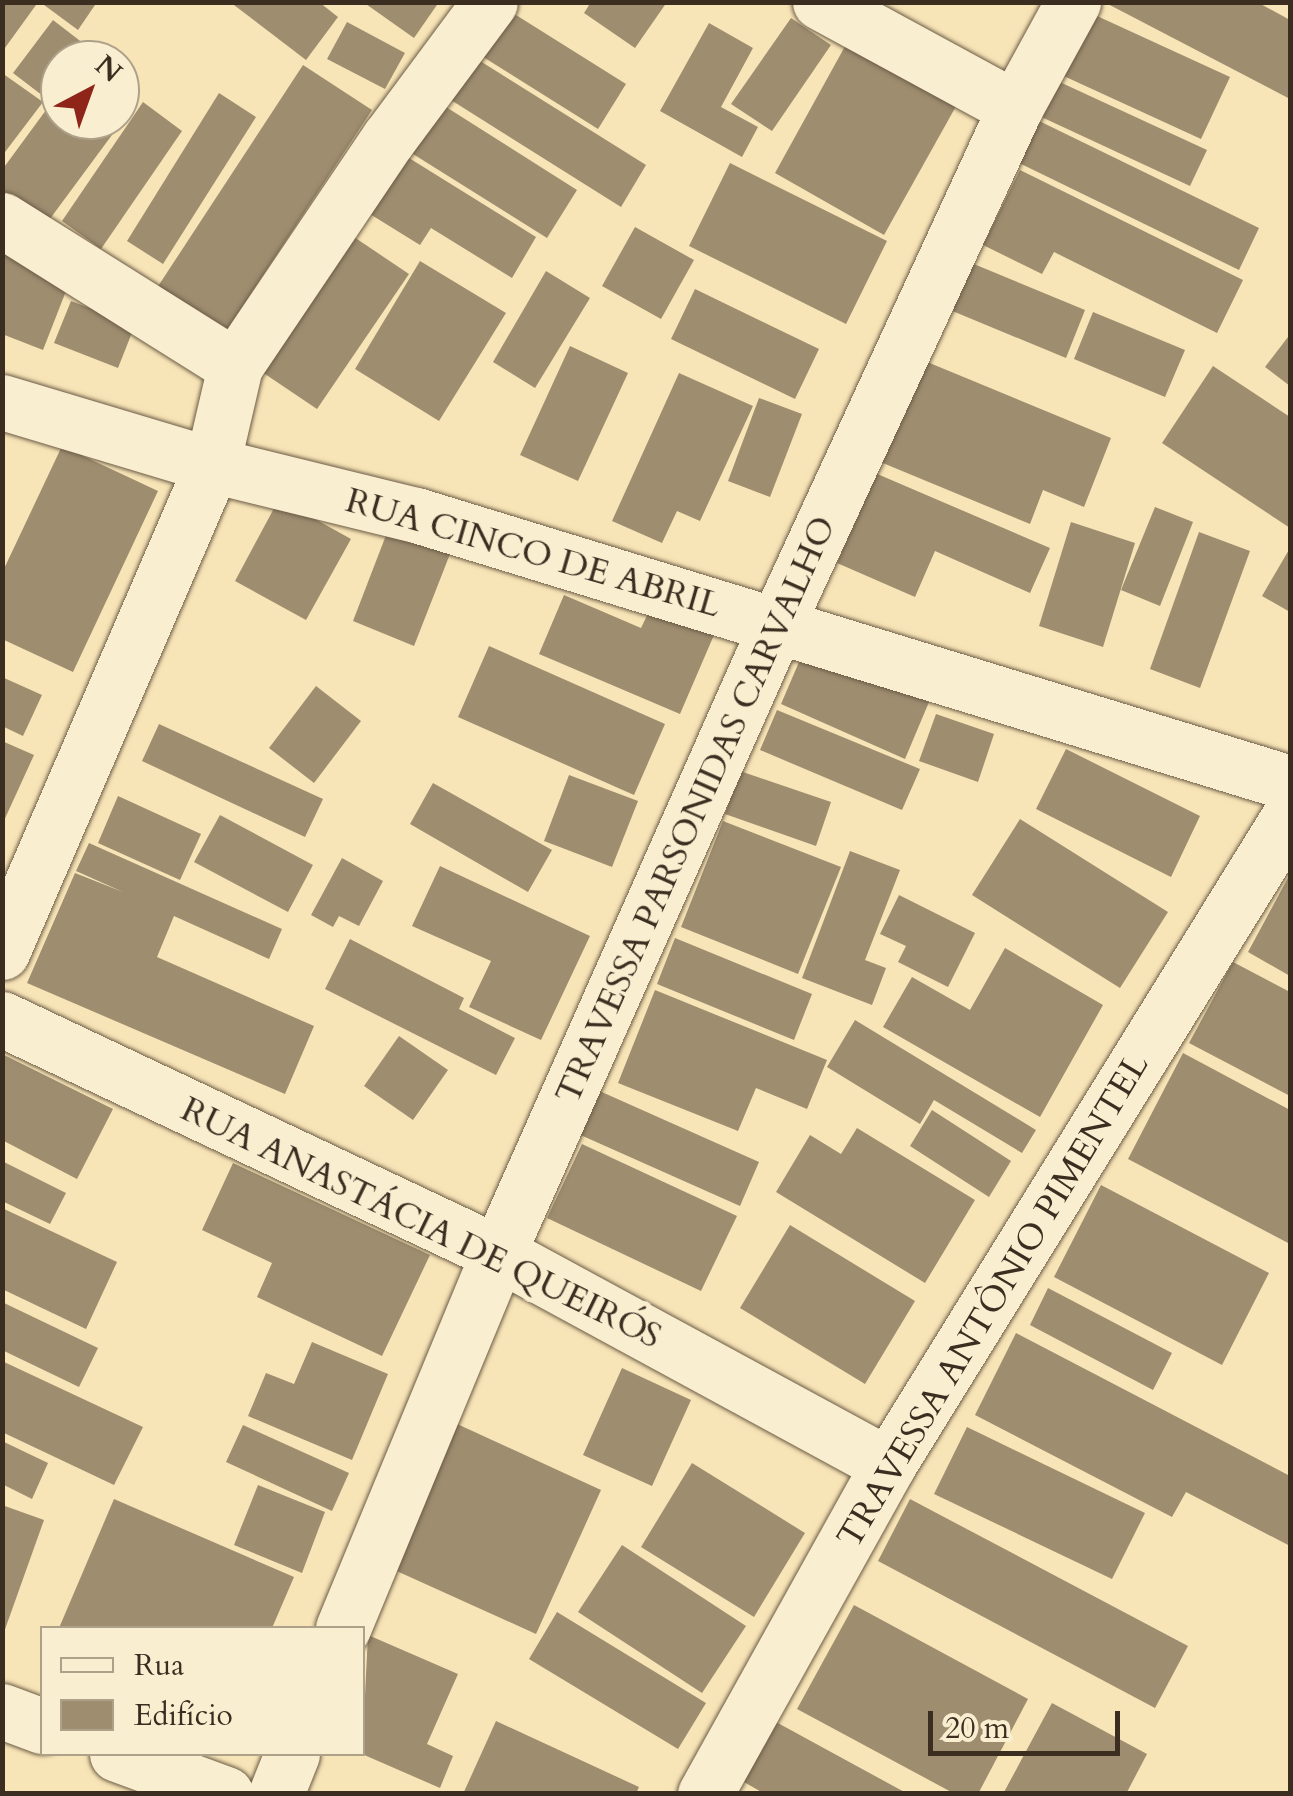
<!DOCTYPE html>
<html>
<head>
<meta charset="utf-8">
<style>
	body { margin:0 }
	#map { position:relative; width:1293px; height:1796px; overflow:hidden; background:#f8e5b7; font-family:Cardo,serif }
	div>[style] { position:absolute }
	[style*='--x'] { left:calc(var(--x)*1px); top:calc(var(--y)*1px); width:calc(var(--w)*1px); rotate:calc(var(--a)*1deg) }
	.building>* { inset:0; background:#9e8d6f }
	.roads { filter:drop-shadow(0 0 2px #6b5b46) drop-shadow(0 0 2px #6b5b46) }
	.street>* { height:55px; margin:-27.5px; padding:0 27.5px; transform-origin:27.5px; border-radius:27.5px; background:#faeed0 }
	.secondary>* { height:55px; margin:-27.5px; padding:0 27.5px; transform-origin:27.5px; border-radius:27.5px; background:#faeed0 }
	span { translate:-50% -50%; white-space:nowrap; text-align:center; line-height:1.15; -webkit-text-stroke:10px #faeed0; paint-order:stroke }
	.street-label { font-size:35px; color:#3c2d21 }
	.frame { position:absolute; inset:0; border:5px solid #3c2d21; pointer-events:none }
	.legend { position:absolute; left:40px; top:1626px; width:325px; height:130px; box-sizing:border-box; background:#faeed0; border:2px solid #aea18a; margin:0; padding:12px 18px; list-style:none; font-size:30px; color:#3c2d21 }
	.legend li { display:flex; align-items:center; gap:20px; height:50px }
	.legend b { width:50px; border:2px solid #aea18a }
	.north { position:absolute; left:40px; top:40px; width:100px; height:100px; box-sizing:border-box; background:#faeed0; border:2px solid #aea18a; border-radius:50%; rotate:41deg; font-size:28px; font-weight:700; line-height:40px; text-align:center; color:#3c2d21 }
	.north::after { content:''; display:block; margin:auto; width:35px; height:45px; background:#8f2418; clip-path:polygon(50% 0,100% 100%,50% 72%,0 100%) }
	.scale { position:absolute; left:928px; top:1711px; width:192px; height:45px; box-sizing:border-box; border:5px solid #3c2d21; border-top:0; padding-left:12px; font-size:30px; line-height:35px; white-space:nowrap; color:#3c2d21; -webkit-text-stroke:8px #faeed0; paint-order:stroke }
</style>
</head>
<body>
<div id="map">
	<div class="building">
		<div style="clip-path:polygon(2px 2px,36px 5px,2px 52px)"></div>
		<div style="clip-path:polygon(40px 2px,97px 2px,78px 30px)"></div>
		<div style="clip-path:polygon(230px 2px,319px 2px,338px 17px,306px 60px)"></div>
		<div style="clip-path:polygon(363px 2px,439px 2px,414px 38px)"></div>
		<div style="clip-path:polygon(591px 2px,667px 2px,635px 48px,584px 13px)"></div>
		<div style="clip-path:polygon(1104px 2px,1257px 2px,1290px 20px,1290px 99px)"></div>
		<div style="clip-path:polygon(500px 5px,626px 84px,598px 129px,472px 50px)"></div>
		<div style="clip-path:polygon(1084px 10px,1230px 77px,1201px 139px,1055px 72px)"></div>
		<div style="clip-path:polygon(791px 18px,831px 45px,772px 131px,731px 104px)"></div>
		<div style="clip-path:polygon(53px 20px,88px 47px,78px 60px,60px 60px,60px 82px,47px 99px,13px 73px)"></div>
		<div style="clip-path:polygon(347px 22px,405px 53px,385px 89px,327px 59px)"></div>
		<div style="clip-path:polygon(709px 23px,753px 48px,721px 107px,758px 127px,742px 157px,660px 111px)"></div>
		<div style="clip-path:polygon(854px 30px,964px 92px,884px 235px,775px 173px)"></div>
		<div style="clip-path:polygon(469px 54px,646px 165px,621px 207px,443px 95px)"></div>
		<div style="clip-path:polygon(303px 65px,372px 110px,219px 342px,151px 297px)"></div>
		<div style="clip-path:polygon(2px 73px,43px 102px,2px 156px)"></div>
		<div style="clip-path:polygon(1051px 78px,1207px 150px,1190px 186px,1035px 114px)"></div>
		<div style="clip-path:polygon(60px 91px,60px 120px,126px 116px,41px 231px,2px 203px,2px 170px)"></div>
		<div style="clip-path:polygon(219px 93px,256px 117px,163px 264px,127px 241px)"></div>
		<div style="clip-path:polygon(435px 100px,577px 190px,547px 238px,405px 149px)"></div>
		<div style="clip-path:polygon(143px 102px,182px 131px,101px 249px,62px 221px)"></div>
		<div style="clip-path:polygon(1033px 118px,1259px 228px,1239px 270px,1013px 160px)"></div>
		<div style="clip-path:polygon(401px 153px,536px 237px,512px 278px,431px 228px,420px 245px,365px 211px)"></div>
		<div style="clip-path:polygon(730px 163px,887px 241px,846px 324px,689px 246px)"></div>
		<div style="clip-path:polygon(1020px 170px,1243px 280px,1217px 333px,1054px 252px,1042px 274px,983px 245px)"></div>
		<div style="clip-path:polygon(635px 227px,694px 260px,661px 319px,602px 286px)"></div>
		<div style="clip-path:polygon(351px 235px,409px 274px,317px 409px,259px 370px)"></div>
		<div style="clip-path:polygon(2px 254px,75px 268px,43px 350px,2px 334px)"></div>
		<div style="clip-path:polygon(420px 261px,506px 313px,439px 421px,355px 369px)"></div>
		<div style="clip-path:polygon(969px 262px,1085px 310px,1066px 358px,950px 310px)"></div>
		<div style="clip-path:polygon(546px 271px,590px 298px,535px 388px,493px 362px)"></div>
		<div style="clip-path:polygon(695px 289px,819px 349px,795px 399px,671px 339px)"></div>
		<div style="clip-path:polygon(71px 301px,135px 325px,118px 368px,54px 343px)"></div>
		<div style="clip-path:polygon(1093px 312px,1185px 350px,1165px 397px,1074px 359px)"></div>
		<div style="clip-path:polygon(1288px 337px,1290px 339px,1290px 386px,1265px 367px)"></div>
		<div style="clip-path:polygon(570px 346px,628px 373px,578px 481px,520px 455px)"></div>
		<div style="clip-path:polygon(920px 359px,1111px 438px,1084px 507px,1043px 490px,1030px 524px,878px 461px)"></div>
		<div style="clip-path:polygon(1213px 366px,1290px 417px,1290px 528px,1162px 443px)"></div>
		<div style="clip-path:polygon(679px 373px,753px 406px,700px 521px,677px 511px,662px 543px,612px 521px)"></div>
		<div style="clip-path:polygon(759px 398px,802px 414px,770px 497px,728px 481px)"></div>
		<div style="clip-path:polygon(62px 446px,158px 491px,73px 672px,2px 639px,2px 573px)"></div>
		<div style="clip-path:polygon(875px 473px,1050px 548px,1030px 593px,935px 551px,915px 597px,837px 563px)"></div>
		<div style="clip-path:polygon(279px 499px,351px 539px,306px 620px,235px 581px)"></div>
		<div style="clip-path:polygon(1155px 507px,1193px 522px,1160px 606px,1121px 590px)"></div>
		<div style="clip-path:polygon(1071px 522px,1135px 543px,1103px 647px,1039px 626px)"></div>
		<div style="clip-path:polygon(388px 530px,450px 554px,414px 646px,353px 621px)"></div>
		<div style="clip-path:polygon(1199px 532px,1250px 551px,1200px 688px,1150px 669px)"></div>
		<div style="clip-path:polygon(1290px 548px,1290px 612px,1262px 596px)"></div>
		<div style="clip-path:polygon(564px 595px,641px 628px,654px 601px,717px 628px,680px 714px,539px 654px)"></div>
		<div style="clip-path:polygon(489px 646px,665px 724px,634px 795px,458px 717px)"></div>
		<div style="clip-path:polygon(805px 648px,929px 702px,905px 759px,781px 704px)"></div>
		<div style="clip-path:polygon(2px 677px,42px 695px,23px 736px,2px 726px)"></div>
		<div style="clip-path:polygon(316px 686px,361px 721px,314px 783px,269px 748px)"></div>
		<div style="clip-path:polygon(777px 710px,920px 769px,902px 810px,760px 750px)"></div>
		<div style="clip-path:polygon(936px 714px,994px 734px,978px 782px,919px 761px)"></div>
		<div style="clip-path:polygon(159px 724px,323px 799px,305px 837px,142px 761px)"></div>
		<div style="clip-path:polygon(2px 741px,34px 755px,2px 825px)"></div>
		<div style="clip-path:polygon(1066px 749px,1200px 816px,1171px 877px,1036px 809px)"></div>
		<div style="clip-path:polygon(740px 771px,831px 802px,816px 846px,725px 814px)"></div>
		<div style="clip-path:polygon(569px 775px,638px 801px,612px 867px,544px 841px)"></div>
		<div style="clip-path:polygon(433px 783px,552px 850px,528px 892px,410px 824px)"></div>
		<div style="clip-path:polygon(118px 796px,201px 834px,180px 880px,98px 843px)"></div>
		<div style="clip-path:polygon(220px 815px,313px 865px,288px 912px,194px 862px)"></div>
		<div style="clip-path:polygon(1020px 819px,1168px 912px,1120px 988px,972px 895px)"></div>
		<div style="clip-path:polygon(723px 821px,841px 867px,798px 974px,681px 927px)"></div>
		<div style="clip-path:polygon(89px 843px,282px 929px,269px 959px,174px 916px,157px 957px,314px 1026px,285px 1094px,27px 983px,75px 873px,123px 892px,76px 871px)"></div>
		<div style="clip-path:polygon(850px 851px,900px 870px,865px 960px,886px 968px,872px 1005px,802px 978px)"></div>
		<div style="clip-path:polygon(342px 858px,383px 881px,359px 926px,339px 916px,333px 927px,311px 915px)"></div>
		<div style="clip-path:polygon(440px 866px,590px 936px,541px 1040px,469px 1007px,491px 961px,412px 926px)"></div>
		<div style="clip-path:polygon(1290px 874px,1290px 976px,1248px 952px)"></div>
		<div style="clip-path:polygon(899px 895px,975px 933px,948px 987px,898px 962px,906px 946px,880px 934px)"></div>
		<div style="clip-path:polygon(675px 938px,812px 994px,794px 1040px,657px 984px)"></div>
		<div style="clip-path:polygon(350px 939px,464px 998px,459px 1009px,515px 1038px,496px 1075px,325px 989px)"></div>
		<div style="clip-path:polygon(1005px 948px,1103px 1005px,1040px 1117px,883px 1027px,912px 977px,970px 1010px)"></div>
		<div style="clip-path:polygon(1233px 962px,1290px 992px,1290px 1096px,1189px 1043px)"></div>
		<div style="clip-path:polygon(655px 990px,827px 1060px,807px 1109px,756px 1088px,738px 1131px,618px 1083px)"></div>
		<div style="clip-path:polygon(855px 1020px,1036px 1130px,1022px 1153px,934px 1100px,920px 1124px,827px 1067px)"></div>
		<div style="clip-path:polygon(399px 1036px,448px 1070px,413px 1120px,364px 1086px)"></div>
		<div style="clip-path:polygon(1183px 1053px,1290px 1110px,1290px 1244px,1128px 1159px)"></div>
		<div style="clip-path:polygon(4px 1055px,113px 1109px,77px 1179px,2px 1140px)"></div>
		<div style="clip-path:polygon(595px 1089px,759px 1162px,740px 1206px,576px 1133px)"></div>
		<div style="clip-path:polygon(932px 1110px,1011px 1161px,989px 1197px,910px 1146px)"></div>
		<div style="clip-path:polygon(857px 1128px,975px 1200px,925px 1283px,776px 1192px,810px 1135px,841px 1154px)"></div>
		<div style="clip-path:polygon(582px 1144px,737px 1216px,701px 1291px,547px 1218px)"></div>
		<div style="clip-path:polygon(2px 1161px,66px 1193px,50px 1224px,2px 1201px)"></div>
		<div style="clip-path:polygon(233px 1163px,430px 1255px,382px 1356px,257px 1297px,272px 1263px,202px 1230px)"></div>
		<div style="clip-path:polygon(1101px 1185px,1269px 1273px,1222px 1365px,1054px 1277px)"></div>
		<div style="clip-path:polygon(2px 1208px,117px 1262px,86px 1329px,2px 1289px)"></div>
		<div style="clip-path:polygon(790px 1225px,915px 1301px,865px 1384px,740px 1308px)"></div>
		<div style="clip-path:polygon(1048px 1288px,1172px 1353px,1153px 1390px,1030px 1325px)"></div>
		<div style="clip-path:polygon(2px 1302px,98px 1348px,79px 1387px,2px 1350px)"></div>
		<div style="clip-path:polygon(1016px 1333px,1290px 1476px,1290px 1546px,1186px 1492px,1172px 1517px,975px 1415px)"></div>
		<div style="clip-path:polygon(312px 1342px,388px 1374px,352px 1460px,248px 1416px,266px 1373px,294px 1384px)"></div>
		<div style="clip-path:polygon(2px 1361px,143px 1427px,114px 1485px,2px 1432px)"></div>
		<div style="clip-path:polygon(622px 1368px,691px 1400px,652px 1486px,583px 1455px)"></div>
		<div style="clip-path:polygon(455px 1423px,601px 1490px,536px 1634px,390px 1568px)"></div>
		<div style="clip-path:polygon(243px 1425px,349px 1473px,332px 1511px,226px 1462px)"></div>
		<div style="clip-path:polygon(967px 1427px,1145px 1513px,1112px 1579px,934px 1494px)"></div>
		<div style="clip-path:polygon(2px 1441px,48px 1463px,32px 1499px,2px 1484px)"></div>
		<div style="clip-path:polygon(692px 1463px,805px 1533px,754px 1617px,641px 1547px)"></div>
		<div style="clip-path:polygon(258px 1485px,325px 1512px,302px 1573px,234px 1545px)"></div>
		<div style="clip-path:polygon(114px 1499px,294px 1577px,272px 1628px,59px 1628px)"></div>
		<div style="clip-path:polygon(910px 1499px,1188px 1646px,1155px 1708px,878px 1561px)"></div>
		<div style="clip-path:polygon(2px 1505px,44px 1520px,3px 1635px,2px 1635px)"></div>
		<div style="clip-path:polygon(622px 1545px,746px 1626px,702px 1693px,578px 1612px)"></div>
		<div style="clip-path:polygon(854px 1605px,1028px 1699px,978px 1794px,955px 1794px,797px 1709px)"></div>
		<div style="clip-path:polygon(557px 1612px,706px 1703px,678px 1749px,529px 1659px)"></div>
		<div style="clip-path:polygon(368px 1635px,458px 1674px,427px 1744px,453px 1756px,440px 1788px,362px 1754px)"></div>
		<div style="clip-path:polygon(1052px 1703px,1147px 1754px,1126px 1794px,1003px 1794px)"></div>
		<div style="clip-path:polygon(496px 1721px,639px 1787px,636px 1794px,463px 1794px)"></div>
		<div style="clip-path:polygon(776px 1722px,908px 1794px,765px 1794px,744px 1782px)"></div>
	</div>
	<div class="roads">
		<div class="street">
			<div style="--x:820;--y:2;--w:222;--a:28.5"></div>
			<div style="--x:2;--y:220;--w:275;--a:32.1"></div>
			<div style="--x:2;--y:952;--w:530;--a:-66.67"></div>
			<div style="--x:212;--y:465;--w:102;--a:-76.9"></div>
			<div style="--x:235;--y:366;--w:275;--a:-56"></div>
			<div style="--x:389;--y:138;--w:169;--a:-53.4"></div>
			<div style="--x:2;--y:1019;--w:548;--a:25.26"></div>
			<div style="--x:498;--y:1253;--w:444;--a:28.5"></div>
			<div style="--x:705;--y:1794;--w:376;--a:-60.9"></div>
			<div style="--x:888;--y:1465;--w:764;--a:-58.26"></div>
		</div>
		<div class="secondary">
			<div style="--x:2;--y:402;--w:219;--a:16.7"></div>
			<div style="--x:212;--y:465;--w:210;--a:13.8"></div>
			<div style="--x:416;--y:515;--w:914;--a:17.05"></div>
			<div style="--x:343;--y:1628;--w:406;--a:-67.5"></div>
			<div style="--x:498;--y:1253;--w:688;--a:-66.08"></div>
			<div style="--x:777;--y:624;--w:568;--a:-65.24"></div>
			<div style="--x:1015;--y:108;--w:121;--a:-61.3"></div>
			<div style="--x:2;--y:1711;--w:43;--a:20.6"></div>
			<div style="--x:117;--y:1754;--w:116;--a:20.2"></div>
			<div style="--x:276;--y:1794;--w:43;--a:-68.2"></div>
		</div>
	</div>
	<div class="street-label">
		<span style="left:533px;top:553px;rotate:16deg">RUA CINCO DE ABRIL</span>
		<span style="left:696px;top:810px;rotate:-66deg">TRAVESSA PARSONIDAS CARVALHO</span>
		<span style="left:421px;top:1223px;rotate:26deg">RUA ANASTÁCIA DE QUEIRÓS</span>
		<span style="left:993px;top:1301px;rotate:-59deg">TRAVESSA ANTÔNIO PIMENTEL</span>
	</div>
	<div class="frame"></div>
	<ul class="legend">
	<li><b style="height:12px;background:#faeed0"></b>Rua</li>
	<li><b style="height:28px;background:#9e8d6f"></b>Edifício</li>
	</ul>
	<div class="north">N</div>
	<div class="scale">20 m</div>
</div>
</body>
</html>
